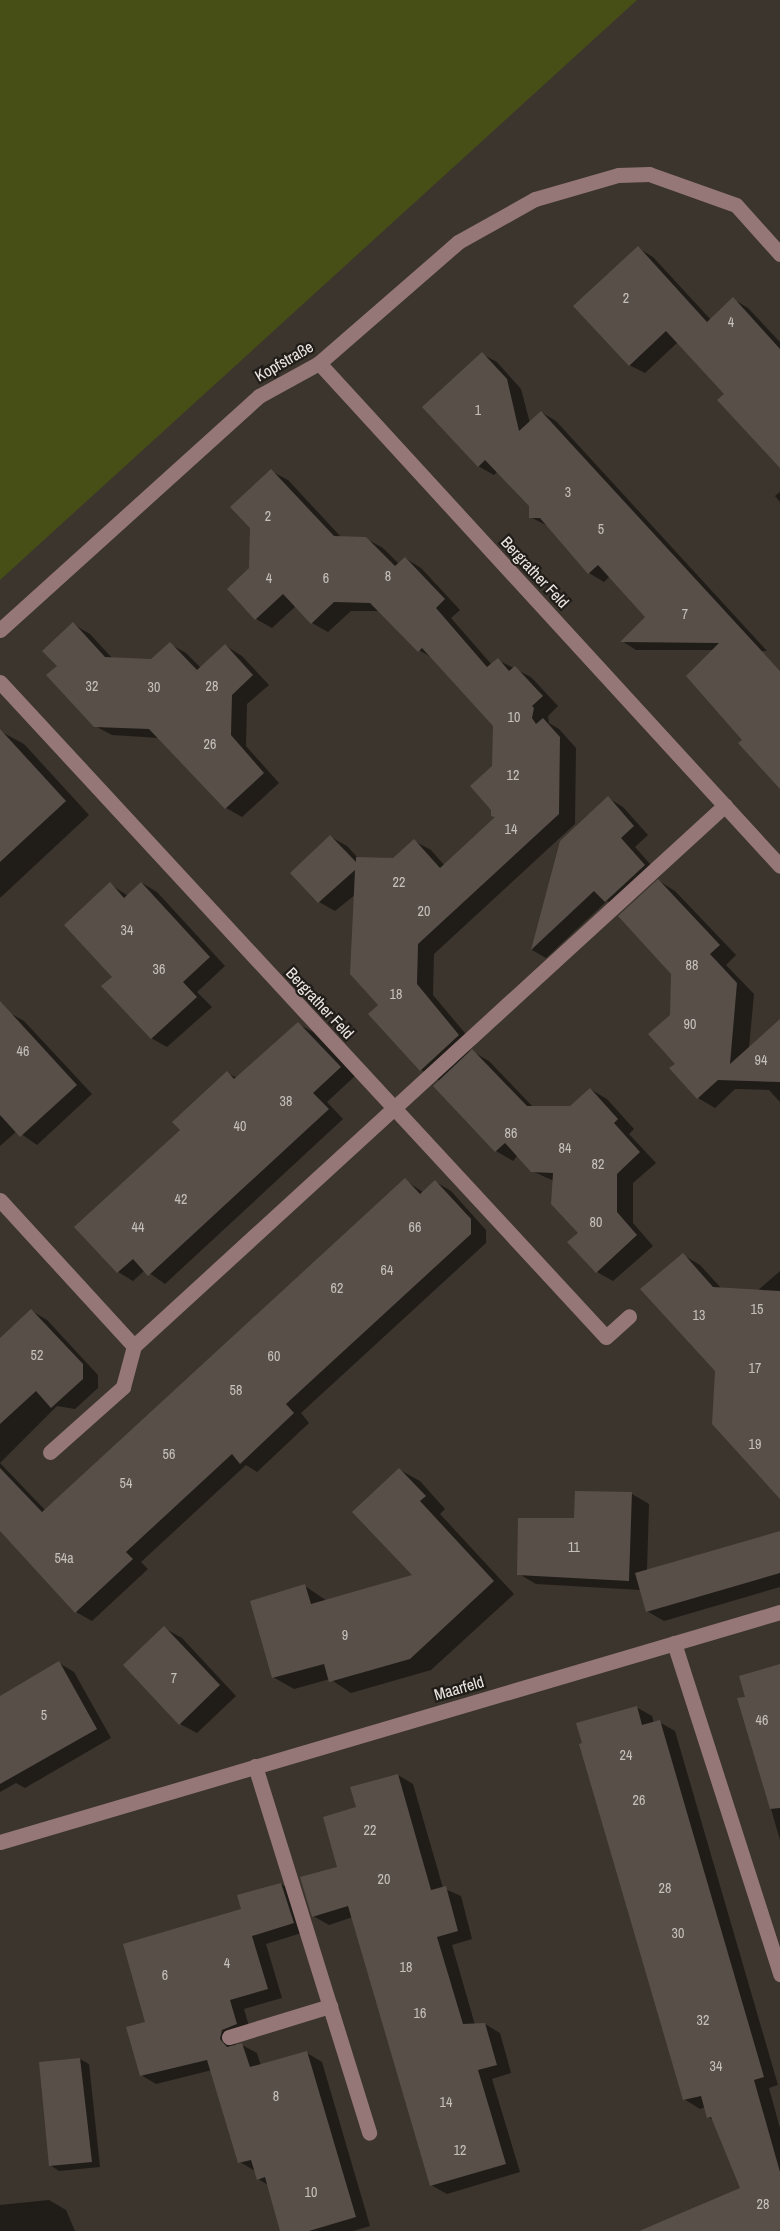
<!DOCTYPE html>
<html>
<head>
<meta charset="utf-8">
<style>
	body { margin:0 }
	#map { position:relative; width:780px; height:2231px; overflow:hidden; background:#3c352d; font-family:"Archivo Narrow",sans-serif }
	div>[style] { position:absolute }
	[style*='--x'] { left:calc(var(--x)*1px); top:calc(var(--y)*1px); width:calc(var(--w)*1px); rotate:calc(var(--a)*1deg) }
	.green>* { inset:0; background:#474f16 }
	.shadow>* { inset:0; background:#0007 }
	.building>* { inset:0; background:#584f49 }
	.minor>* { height:15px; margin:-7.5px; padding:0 7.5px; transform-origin:7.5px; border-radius:7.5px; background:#947776 }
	span { translate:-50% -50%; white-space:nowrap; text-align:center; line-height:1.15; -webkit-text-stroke:4.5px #201d19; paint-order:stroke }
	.number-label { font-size:14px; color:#c6c0bb }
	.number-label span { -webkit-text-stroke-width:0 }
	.street-label { font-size:16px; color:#ebe6e1 }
</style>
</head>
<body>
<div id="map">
	<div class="green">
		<div style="clip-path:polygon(0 0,637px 0,0 580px)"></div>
	</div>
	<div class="shadow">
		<div style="clip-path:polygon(638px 248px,653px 257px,711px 320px,733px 299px,748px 308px,780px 342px,780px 466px,726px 394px,678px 342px,645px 373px,629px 365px)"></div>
		<div style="clip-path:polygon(482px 354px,497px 362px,521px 389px,530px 423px,541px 412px,556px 421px,767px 651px,761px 651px,780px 671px,780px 787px,744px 740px,713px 650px,636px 650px,622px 641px,647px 617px,610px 576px,604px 582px,589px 573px,548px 526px,530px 517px,530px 506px,498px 471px,494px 475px,478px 466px)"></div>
		<div style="clip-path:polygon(271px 471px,288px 480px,342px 538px,365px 538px,383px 548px,399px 564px,405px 558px,421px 568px,460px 610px,451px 618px,492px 665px,498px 660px,531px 677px,558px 706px,548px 716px,549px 723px,559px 729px,576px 748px,575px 824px,434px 954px,433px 995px,475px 1045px,470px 1050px,489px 1061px,534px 1108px,570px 1108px,590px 1089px,607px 1099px,634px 1129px,629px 1134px,656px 1163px,633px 1183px,633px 1223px,653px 1246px,613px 1281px,597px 1272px,554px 1181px,532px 1171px,518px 1155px,513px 1161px,496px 1151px,435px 1086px,440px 1081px,421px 1070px,380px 1005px,356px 894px,335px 911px,319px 902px,331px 837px,347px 846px,359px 859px,393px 860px,414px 841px,431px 850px,445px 866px,497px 817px,495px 725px,434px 659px,419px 650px,381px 611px,351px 611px,328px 632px,312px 623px,296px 606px,272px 628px,256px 619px,251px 569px)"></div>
		<div style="clip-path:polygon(780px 492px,780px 502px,775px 496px)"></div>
		<div style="clip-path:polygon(73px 624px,90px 634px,113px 659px,151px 661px,170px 644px,186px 653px,201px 668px,226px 646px,242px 656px,269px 685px,247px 704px,246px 746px,279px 783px,242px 817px,226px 808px,159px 738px,112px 735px,95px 726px,59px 666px)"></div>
		<div style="clip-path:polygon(0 731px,24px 744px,89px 815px,0 898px)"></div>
		<div style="clip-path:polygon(608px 798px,623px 807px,648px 835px,635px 847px,659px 874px,621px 909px,607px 901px,546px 958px,532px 950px,562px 841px)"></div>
		<div style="clip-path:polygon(659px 881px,675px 891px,736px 955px,726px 965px,754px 994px,749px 1048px,780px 1021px,780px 1102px,769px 1090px,735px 1089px,715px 1108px,698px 1098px,671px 1069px,677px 1064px,671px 1015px,672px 973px)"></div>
		<div style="clip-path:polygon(142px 883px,157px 892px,225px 966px,197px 992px,212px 1007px,167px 1047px,151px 1038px,114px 977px,110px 884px,128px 896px)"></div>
		<div style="clip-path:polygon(8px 1012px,24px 1021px,92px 1094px,37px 1145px,17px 1131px,0 1146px,0 1020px)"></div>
		<div style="clip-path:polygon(298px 1024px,313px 1032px,355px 1076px,327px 1102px,343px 1119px,165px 1284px,145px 1270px,133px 1281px,118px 1272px,182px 1130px,227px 1073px,237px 1078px)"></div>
		<div style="clip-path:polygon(405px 1180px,424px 1193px,436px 1182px,451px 1191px,486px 1230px,486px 1243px,301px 1413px,309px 1423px,257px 1472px,246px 1465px,141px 1562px,148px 1569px,92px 1621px,76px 1612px,0 1530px,0 1341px,32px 1311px,47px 1320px,98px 1375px,98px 1388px,75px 1409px,57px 1406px,0 1463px,45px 1510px)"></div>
		<div style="clip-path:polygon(683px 1255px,700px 1265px,722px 1289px,757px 1291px,780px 1271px,780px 1497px,717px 1371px)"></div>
		<div style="clip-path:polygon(400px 1470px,420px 1481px,445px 1509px,440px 1514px,514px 1594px,431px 1670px,351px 1693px,330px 1679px,294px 1689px,273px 1677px,305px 1586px,327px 1601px,415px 1576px)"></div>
		<div style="clip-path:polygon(632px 1494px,649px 1504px,647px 1571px,780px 1543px,780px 1587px,664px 1621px,647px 1611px,641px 1590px,536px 1584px,519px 1574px,575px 1520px)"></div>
		<div style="clip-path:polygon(164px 1628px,182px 1638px,236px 1696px,197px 1733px,180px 1724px)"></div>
		<div style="clip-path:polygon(59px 1663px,74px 1672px,111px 1738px,25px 1788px,16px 1783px,0 1792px,0 1697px)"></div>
		<div style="clip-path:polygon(780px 1666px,780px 1840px,739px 1699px,747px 1698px)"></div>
		<div style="clip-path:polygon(636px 1707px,652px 1716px,654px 1723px,659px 1722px,675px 1731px,778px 2085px,769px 2088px,780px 2128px,780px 2231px,639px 2231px,742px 2189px,715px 2121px,708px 2117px,705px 2107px,700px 2109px,684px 2099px)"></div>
		<div style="clip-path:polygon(398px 1775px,413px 1784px,443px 1888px,461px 1896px,472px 1939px,452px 1945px,475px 2025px,485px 2024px,500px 2033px,511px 2073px,492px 2079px,520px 2172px,447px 2194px,431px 2185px,353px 1917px,329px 1925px,313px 1916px,339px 1868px,358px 1808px)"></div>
		<div style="clip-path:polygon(281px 1884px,296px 1893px,308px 1931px,266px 1944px,282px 1998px,244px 2009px,251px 2033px,237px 2038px,235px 2046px,242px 2045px,257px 2053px,261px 2066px,307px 2053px,322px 2062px,370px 2226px,353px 2231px,282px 2231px,268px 2185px,258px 2179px,255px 2171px,240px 2162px,212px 2070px,156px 2084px,141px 2075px,147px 2023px,243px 1910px)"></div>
		<div style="clip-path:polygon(80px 2059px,89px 2064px,100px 2167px,59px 2171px,50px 2165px)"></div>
		<div style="clip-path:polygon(49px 2200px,66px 2210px,75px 2231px,0 2231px,0 2205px)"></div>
	</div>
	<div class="building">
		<div style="clip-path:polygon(638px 246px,707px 322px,733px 297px,780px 349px,780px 468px,717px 400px,724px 394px,666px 331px,629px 366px,573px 306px)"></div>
		<div style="clip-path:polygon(482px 352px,507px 379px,519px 431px,541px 411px,780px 671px,780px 789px,738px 743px,742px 740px,686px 676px,719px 643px,620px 642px,645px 617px,598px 565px,588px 574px,540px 518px,529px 518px,529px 506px,485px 460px,478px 467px,422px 407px)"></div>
		<div style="clip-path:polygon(271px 469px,334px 536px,366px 537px,395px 566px,405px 557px,445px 599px,436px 608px,487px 667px,498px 658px,509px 671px,515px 666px,543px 696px,532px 706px,534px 708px,532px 718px,536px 724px,543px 718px,560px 737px,559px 814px,418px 944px,417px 984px,459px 1035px,420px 1071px,368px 1014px,378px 1005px,350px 974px,355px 870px,318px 903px,290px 873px,330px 835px,356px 862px,356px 857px,393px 858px,414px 839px,440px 868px,495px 817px,491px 816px,491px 810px,470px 786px,492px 766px,493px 726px,422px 648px,418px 652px,370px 603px,334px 602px,311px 624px,283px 594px,255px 620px,227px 589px,249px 568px,250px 528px,230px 507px)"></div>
		<div style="clip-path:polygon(73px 622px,105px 657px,151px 659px,170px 642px,197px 670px,225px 644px,253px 675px,232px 695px,231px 735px,264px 773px,225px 809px,149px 729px,94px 727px,46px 675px,57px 666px,42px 651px)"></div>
		<div style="clip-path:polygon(0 729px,66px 801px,0 862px)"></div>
		<div style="clip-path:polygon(608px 796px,634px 826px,621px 838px,645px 865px,605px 902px,594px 891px,531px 950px,560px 841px)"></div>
		<div style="clip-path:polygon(658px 879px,720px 945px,710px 954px,737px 983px,730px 1064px,780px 1019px,780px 1082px,718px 1080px,697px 1099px,669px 1068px,675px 1064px,648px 1034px,670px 1015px,671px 974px,618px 916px)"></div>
		<div style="clip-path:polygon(110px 882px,124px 898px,141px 882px,210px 957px,183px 982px,197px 997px,151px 1039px,101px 986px,112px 977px,64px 925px)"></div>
		<div style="clip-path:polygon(0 1001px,77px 1085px,20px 1137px,0 1115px)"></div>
		<div style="clip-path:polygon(298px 1022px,341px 1067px,313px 1093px,329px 1109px,148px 1276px,133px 1259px,117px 1273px,74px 1227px,180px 1130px,172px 1122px,227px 1071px,234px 1079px)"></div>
		<div style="clip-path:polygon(472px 1049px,527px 1106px,570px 1106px,590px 1088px,618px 1119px,614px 1123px,640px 1152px,617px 1174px,617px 1212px,637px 1235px,596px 1273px,567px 1242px,578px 1233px,551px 1204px,553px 1173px,531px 1172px,505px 1143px,495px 1152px,433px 1086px)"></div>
		<div style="clip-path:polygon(405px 1178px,420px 1194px,435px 1180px,471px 1219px,471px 1234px,286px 1404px,294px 1413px,240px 1464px,232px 1454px,126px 1552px,133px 1559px,75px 1613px,0 1531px,0 1468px,42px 1512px)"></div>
		<div style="clip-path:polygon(683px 1253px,713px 1287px,780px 1291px,780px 1499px,712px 1424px,715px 1371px,640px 1289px)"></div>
		<div style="clip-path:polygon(31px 1309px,83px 1364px,83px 1379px,51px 1408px,36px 1391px,0 1424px,0 1338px)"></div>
		<div style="clip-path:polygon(399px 1468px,426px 1496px,420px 1501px,494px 1581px,410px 1659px,329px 1682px,324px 1664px,272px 1678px,250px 1601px,305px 1584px,311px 1604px,412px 1575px,352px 1512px)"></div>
		<div style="clip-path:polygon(575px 1491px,632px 1492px,629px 1581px,517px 1575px,518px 1518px,574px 1518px)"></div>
		<div style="clip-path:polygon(780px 1531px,780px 1573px,646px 1612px,635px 1573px)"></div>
		<div style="clip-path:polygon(164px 1626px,220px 1685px,179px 1725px,123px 1665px)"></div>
		<div style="clip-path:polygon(59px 1661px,97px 1729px,0 1784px,0 1696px)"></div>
		<div style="clip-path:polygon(780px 1664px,780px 1808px,770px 1809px,737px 1698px,745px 1697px,739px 1676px)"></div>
		<div style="clip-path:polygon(637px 1706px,642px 1725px,660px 1720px,764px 2077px,754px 2080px,780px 2172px,780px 2231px,639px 2231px,740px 2188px,711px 2117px,707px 2118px,701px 2096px,683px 2100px,579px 1744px,582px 1743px,576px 1723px)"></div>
		<div style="clip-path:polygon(398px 1774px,431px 1890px,446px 1886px,458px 1931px,437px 1937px,463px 2024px,485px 2023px,497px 2065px,478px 2070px,506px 2164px,430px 2186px,348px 1906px,312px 1917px,300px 1877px,337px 1867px,323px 1817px,356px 1807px,350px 1787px)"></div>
		<div style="clip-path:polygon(281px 1883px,294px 1923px,252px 1936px,268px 1989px,230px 2000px,237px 2024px,222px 2030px,220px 2039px,227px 2047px,242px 2043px,250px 2067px,307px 2051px,356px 2217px,309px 2231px,280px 2231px,265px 2177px,257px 2180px,251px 2160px,238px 2163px,207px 2060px,140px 2076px,126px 2027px,145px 2022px,123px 1944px,241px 1909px,237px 1895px)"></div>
		<div style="clip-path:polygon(80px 2058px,92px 2162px,49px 2166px,39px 2062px)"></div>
	</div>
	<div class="minor">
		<div style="--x:319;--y:363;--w:682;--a:47.49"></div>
		<div style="--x:0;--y:630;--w:349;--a:-42.1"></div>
		<div style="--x:259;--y:396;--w:68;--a:-28.8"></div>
		<div style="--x:319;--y:363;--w:184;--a:-41"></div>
		<div style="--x:458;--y:242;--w:88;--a:-29.2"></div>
		<div style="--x:535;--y:199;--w:86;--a:-16.1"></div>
		<div style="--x:618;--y:175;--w:31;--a:-2"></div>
		<div style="--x:649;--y:174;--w:92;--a:19.6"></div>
		<div style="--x:736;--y:205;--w:66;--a:48.1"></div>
		<div style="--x:0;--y:682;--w:892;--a:47.23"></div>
		<div style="--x:606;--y:1337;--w:31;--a:-42"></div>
		<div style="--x:0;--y:1200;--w:198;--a:47.5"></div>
		<div style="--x:134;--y:1346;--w:801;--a:-42.47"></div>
		<div style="--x:50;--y:1452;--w:98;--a:-41.7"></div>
		<div style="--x:123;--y:1387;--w:42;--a:-75"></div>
		<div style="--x:674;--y:1643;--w:348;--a:72.2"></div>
		<div style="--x:255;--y:1766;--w:384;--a:72.7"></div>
		<div style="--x:0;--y:1842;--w:813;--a:-16.43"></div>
		<div style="--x:229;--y:2037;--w:106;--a:-17.1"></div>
	</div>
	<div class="number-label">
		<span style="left:626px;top:298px">2</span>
		<span style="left:731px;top:322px">4</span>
		<span style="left:478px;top:410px">1</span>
		<span style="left:568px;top:492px">3</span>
		<span style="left:268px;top:516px">2</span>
		<span style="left:601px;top:529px">5</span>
		<span style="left:388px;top:576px">8</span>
		<span style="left:269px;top:578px">4</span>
		<span style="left:326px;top:578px">6</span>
		<span style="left:685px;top:614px">7</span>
		<span style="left:92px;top:686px">32</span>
		<span style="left:212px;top:686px">28</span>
		<span style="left:154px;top:687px">30</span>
		<span style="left:514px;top:717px">10</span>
		<span style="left:210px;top:744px">26</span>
		<span style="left:513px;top:775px">12</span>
		<span style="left:511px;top:829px">14</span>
		<span style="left:399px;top:882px">22</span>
		<span style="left:424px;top:911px">20</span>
		<span style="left:127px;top:930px">34</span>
		<span style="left:692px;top:965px">88</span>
		<span style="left:159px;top:969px">36</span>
		<span style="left:396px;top:994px">18</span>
		<span style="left:690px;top:1024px">90</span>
		<span style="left:23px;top:1051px">46</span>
		<span style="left:761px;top:1060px">94</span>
		<span style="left:286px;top:1101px">38</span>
		<span style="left:240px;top:1126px">40</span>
		<span style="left:511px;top:1133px">86</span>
		<span style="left:565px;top:1148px">84</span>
		<span style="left:598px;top:1164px">82</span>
		<span style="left:181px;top:1199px">42</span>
		<span style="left:596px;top:1222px">80</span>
		<span style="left:138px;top:1227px">44</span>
		<span style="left:415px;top:1227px">66</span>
		<span style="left:387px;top:1270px">64</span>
		<span style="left:337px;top:1288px">62</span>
		<span style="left:757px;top:1309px">15</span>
		<span style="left:699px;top:1315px">13</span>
		<span style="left:37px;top:1355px">52</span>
		<span style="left:274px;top:1356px">60</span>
		<span style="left:755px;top:1368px">17</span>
		<span style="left:236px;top:1390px">58</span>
		<span style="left:755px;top:1444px">19</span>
		<span style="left:169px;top:1454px">56</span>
		<span style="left:126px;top:1483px">54</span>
		<span style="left:574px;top:1547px">11</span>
		<span style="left:64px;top:1558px">54a</span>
		<span style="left:345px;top:1635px">9</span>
		<span style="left:174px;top:1678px">7</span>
		<span style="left:44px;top:1715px">5</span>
		<span style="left:762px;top:1720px">46</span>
		<span style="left:626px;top:1755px">24</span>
		<span style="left:639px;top:1800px">26</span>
		<span style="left:370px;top:1830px">22</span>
		<span style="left:384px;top:1879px">20</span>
		<span style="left:665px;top:1888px">28</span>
		<span style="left:678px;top:1933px">30</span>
		<span style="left:227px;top:1963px">4</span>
		<span style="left:406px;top:1967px">18</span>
		<span style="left:165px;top:1975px">6</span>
		<span style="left:420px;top:2013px">16</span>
		<span style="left:703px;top:2020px">32</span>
		<span style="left:716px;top:2066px">34</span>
		<span style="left:276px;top:2096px">8</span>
		<span style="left:446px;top:2102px">14</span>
		<span style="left:460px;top:2150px">12</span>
		<span style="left:311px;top:2192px">10</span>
		<span style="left:763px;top:2204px">28</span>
	</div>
	<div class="street-label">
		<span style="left:284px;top:361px;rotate:-30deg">Kopfstraße</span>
		<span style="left:535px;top:572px;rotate:47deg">Bergrather Feld</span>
		<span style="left:320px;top:1003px;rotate:47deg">Bergrather Feld</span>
		<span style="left:459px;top:1688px;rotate:-16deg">Maarfeld</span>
	</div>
</div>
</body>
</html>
